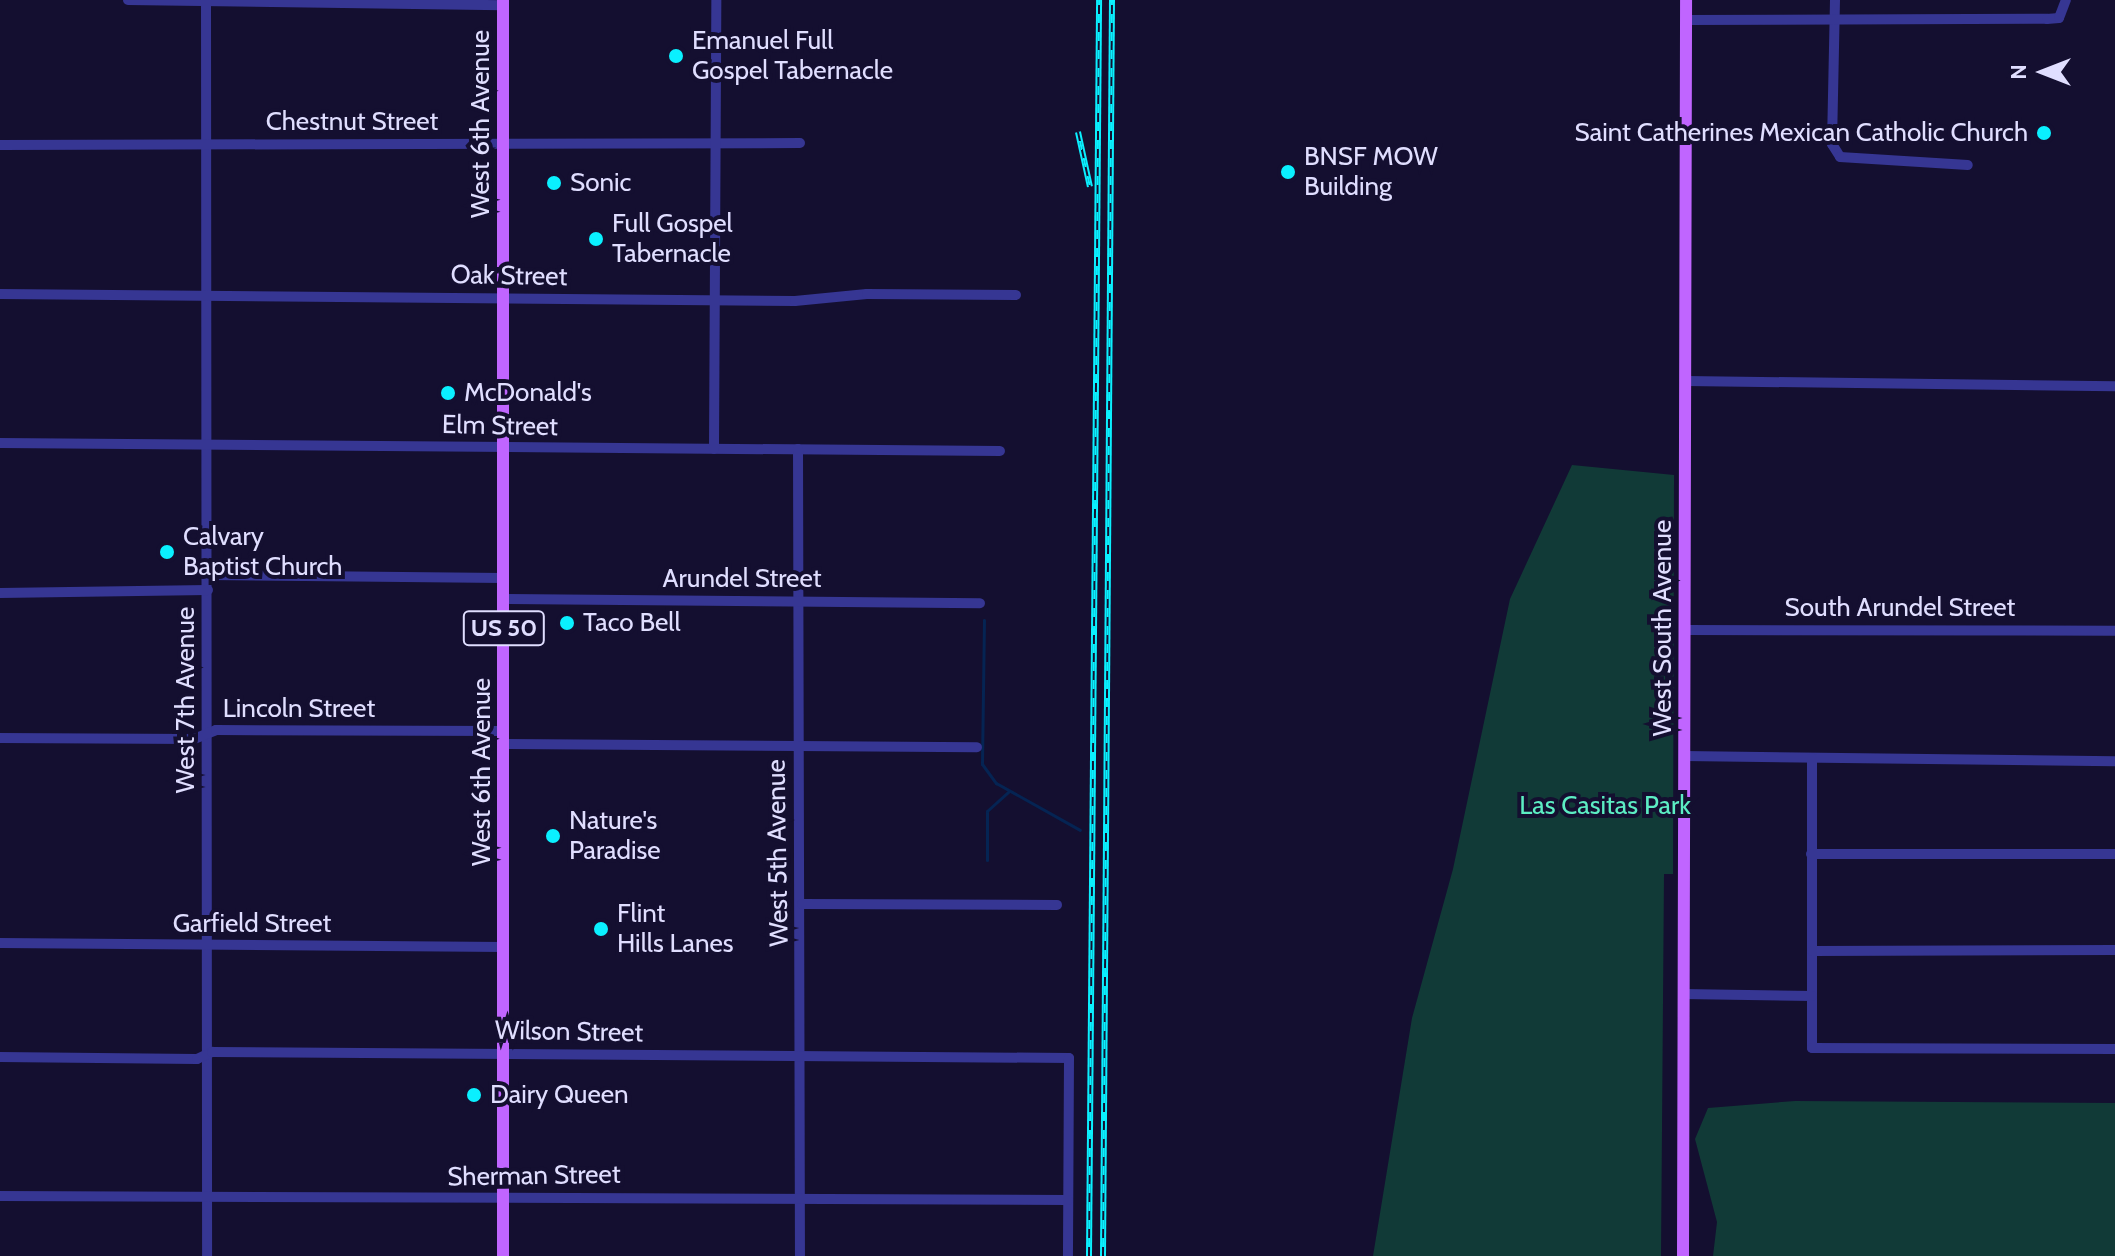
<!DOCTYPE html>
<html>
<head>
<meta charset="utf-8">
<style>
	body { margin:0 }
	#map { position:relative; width:2115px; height:1256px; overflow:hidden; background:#140f30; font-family:Cabin,sans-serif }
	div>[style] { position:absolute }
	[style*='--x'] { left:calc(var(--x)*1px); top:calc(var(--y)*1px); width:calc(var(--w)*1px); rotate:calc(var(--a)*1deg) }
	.green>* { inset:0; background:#113a37 }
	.stream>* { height:3px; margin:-1.5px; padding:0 1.5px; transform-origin:1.5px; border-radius:1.5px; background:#052453 }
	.minor>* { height:10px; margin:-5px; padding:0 5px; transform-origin:5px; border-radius:5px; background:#363693 }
	.major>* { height:12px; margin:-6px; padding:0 6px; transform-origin:6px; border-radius:6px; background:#c065ff }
	.rail>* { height:6px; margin-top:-3px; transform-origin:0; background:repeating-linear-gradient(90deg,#140f30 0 9px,#0af0ff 0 18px); box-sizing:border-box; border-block:2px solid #0af0ff }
	.dots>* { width:22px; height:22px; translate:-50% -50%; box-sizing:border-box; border:4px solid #140f30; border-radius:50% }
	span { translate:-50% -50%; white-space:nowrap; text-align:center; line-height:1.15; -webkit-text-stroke:8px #140f30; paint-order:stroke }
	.shield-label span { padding:2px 6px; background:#140f30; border:2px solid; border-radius:6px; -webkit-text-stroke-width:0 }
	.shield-label { font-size:24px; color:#e0deff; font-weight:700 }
	.poi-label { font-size:26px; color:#e0deff }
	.left { translate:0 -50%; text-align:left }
	.right { translate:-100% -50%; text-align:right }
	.street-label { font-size:26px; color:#e0deff }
	.park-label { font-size:26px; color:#5cedc3 }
	.north { position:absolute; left:2003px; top:32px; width:80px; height:80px; -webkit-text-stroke:6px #140f30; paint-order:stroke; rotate:270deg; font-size:22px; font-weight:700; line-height:32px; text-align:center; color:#e0deff }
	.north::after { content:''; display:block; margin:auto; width:28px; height:36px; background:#e0deff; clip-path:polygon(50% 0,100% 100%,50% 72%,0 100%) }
</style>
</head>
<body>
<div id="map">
	<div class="green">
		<div style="clip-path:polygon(1572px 465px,1674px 475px,1673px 874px,1664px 874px,1661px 1256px,1373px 1256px,1412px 1018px,1453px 869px,1510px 599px)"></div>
		<div style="clip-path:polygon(1795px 1101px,2115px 1103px,2115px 1256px,1713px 1256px,1717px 1222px,1695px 1139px,1708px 1108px)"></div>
	</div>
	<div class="stream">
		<div style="--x:984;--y:620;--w:144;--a:90.8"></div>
		<div style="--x:982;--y:764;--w:24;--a:54"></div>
		<div style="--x:996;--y:783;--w:96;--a:29.2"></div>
		<div style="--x:987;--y:860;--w:49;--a:-90"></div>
		<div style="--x:987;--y:811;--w:30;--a:-42"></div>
	</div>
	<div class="minor">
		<div style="--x:128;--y:0;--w:375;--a:0.8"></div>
		<div style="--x:206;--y:0;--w:1256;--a:89.95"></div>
		<div style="--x:1835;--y:0;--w:144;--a:91.2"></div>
		<div style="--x:1832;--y:144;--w:15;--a:58"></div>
		<div style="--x:1840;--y:157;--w:128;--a:3.6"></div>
		<div style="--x:1686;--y:20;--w:361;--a:-0.2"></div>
		<div style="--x:2047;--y:19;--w:12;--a:-5"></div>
		<div style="--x:2059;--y:18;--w:19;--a:-69"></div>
		<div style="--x:0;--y:145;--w:800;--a:-0.14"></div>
		<div style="--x:0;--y:294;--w:795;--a:0.5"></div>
		<div style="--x:795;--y:301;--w:72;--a:-5.6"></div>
		<div style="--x:867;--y:294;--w:149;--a:0.4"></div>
		<div style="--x:1686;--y:381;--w:429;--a:0.7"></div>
		<div style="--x:0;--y:443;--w:1000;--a:0.46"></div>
		<div style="--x:714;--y:449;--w:449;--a:-89.7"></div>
		<div style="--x:798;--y:449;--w:807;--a:89.86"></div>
		<div style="--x:209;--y:575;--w:294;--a:0.6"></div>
		<div style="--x:0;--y:593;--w:208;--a:-0.8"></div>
		<div style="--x:504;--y:599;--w:476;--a:0.5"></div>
		<div style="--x:1685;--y:630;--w:430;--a:0.1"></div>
		<div style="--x:0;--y:738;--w:194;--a:0.3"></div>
		<div style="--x:194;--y:739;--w:24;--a:-22"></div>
		<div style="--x:216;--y:730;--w:287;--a:0.2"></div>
		<div style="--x:503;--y:744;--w:474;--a:0.4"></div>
		<div style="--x:1684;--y:756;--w:431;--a:0.7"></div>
		<div style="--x:1812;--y:758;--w:290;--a:90"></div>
		<div style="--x:1812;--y:1048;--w:303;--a:0.2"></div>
		<div style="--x:1811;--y:854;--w:304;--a:0"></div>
		<div style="--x:802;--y:904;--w:255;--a:0.2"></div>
		<div style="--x:0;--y:943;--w:504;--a:0.45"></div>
		<div style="--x:1812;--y:951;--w:303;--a:-0.2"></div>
		<div style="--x:1683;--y:994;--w:129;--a:0.9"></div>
		<div style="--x:0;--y:1057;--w:197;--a:0.6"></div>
		<div style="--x:197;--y:1059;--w:17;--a:-25"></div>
		<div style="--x:212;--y:1052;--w:857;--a:0.4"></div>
		<div style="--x:1069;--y:1058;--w:198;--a:90.3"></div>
		<div style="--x:0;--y:1196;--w:1068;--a:0.21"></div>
	</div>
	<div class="major">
		<div style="--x:503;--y:0;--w:1256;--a:90"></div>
		<div style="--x:1683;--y:1256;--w:1256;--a:-89.86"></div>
	</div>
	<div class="rail">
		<div style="--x:1078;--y:132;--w:56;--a:77.7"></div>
		<div style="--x:1089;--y:1256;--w:1256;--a:-89.54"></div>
		<div style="--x:1103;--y:1256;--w:1256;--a:-89.59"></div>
	</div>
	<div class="dots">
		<div style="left:676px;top:56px;background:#0af0ff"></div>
		<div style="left:2044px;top:133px;background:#0af0ff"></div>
		<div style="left:1288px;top:172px;background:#0af0ff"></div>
		<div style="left:554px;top:183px;background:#0af0ff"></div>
		<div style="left:596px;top:239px;background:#0af0ff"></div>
		<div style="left:448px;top:393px;background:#0af0ff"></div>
		<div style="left:167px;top:552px;background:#0af0ff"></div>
		<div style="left:567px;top:623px;background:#0af0ff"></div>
		<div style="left:553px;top:836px;background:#0af0ff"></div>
		<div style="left:601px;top:929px;background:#0af0ff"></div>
		<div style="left:474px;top:1095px;background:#0af0ff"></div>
	</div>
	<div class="shield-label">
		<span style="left:504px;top:628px">US 50</span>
	</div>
	<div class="poi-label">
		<span class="left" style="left:692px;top:56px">Emanuel Full<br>Gospel Tabernacle</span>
		<span class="right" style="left:2028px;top:133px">Saint Catherines Mexican Catholic Church</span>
		<span class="left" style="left:1304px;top:172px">BNSF MOW<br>Building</span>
		<span class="left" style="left:570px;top:183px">Sonic</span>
		<span class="left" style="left:612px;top:239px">Full Gospel<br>Tabernacle</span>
		<span class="left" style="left:464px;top:393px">McDonald's</span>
		<span class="left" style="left:183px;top:552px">Calvary<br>Baptist Church</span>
		<span class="left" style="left:583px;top:623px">Taco Bell</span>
		<span class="left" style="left:569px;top:836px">Nature's<br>Paradise</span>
		<span class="left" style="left:617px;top:929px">Flint<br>Hills Lanes</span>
		<span class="left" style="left:490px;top:1095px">Dairy Queen</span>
	</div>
	<div class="street-label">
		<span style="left:352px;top:122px">Chestnut Street</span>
		<span style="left:481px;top:124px;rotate:-90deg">West 6th Avenue</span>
		<span style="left:509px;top:276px;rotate:1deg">Oak Street</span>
		<span style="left:500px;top:426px;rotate:1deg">Elm Street</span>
		<span style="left:742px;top:579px">Arundel Street</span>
		<span style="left:1900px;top:608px">South Arundel Street</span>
		<span style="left:1663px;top:628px;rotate:-90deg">West South Avenue</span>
		<span style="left:186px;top:700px;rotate:-90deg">West 7th Avenue</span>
		<span style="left:299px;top:709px">Lincoln Street</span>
		<span style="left:482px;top:772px;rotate:-90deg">West 6th Avenue</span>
		<span style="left:778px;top:853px;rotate:-91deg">West 5th Avenue</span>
		<span style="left:252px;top:924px">Garfield Street</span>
		<span style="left:569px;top:1032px;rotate:1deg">Wilson Street</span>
		<span style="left:534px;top:1176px;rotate:-1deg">Sherman Street</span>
	</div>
	<div class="park-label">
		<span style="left:1605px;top:806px">Las Casitas Park</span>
	</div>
	<div class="north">N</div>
</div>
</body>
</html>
